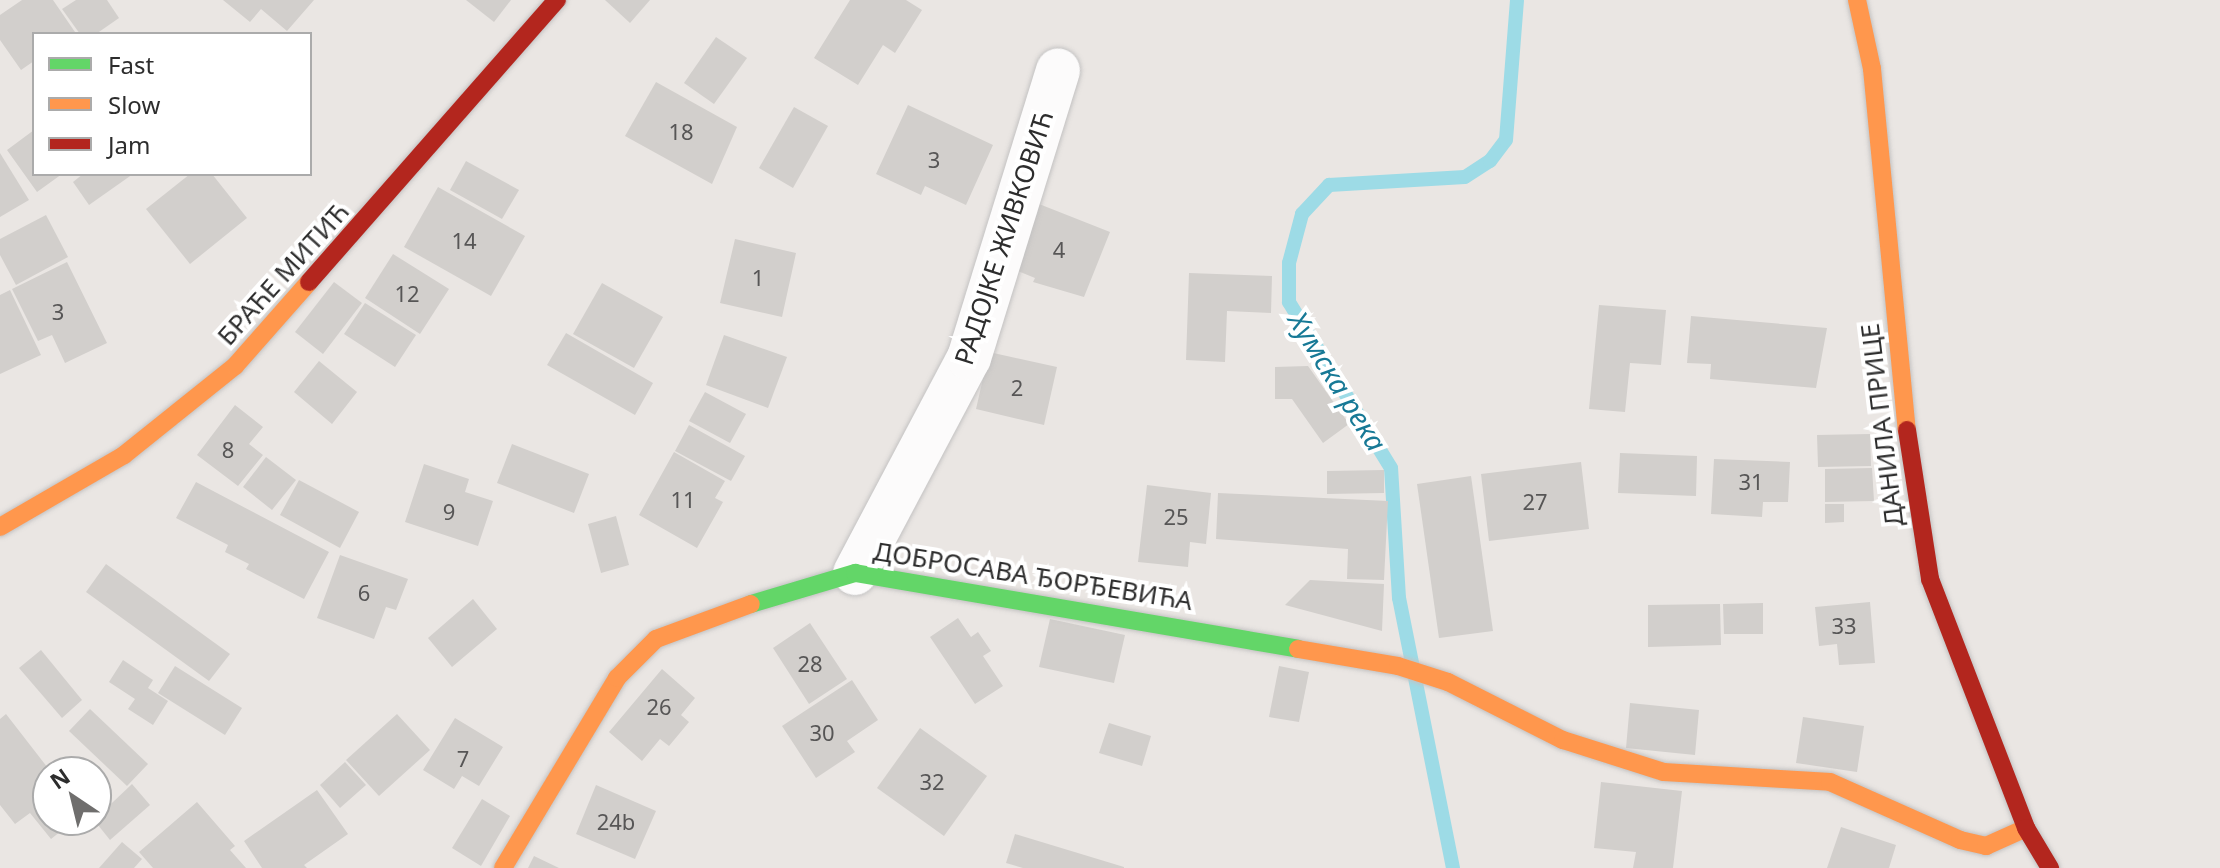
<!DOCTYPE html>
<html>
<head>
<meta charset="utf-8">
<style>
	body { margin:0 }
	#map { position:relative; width:2220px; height:868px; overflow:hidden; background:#eae6e3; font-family:"Noto Sans",sans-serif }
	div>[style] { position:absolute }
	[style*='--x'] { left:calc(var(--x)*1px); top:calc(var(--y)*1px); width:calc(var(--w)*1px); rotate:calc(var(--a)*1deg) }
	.stream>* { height:14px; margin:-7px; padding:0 7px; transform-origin:7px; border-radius:7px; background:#9ddbe6 }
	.building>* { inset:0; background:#d2cfcc }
	.roads { filter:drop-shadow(0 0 2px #c3c2c2) drop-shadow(0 0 2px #c3c2c2) }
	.street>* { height:44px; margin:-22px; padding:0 22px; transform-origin:22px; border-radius:22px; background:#fcfbfb }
	.fast>* { height:18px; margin:-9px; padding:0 9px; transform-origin:9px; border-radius:9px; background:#63d668 }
	.slow>* { height:18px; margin:-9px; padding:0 9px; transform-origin:9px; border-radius:9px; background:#ff974d }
	.jam>* { height:18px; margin:-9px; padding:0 9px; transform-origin:9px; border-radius:9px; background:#b3261e }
	span { translate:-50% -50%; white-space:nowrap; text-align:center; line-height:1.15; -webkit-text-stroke:8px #fff; paint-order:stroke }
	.number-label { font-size:22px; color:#575656 }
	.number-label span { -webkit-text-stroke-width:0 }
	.street-label { font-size:26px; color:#2d2d2d }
	.water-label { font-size:28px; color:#177996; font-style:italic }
	.legend { position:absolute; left:32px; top:32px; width:280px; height:144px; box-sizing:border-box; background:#fff; border:2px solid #ababab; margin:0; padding:10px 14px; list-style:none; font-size:24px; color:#2d2d2d }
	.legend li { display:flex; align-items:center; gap:16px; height:40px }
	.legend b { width:40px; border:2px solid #ababab }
	.north { position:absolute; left:32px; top:756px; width:80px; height:80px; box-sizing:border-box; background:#fff; border:2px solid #ababab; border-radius:50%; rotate:325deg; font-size:22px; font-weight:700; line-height:32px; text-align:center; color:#2d2d2d }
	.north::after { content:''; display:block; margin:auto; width:28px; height:36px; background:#6f6e6d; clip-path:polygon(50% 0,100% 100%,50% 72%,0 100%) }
</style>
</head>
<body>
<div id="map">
	<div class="stream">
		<div style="--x:1453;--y:868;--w:275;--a:-101.3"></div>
		<div style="--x:1399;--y:598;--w:130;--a:-93.5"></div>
		<div style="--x:1391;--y:468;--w:195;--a:-121.6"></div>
		<div style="--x:1289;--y:302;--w:39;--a:-90"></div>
		<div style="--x:1289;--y:263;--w:51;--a:-75.1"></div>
		<div style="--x:1302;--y:214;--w:40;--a:-47"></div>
		<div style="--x:1329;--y:185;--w:136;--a:-3.4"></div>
		<div style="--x:1465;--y:177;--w:30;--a:-33"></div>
		<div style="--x:1490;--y:161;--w:26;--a:-53"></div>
		<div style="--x:1506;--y:140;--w:140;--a:-85.5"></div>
	</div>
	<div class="building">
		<div style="clip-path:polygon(22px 0,53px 0,75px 32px,34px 34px,34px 61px,21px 70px,0 40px,0 15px)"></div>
		<div style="clip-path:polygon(76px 0,107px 0,119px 18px,96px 34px,80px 34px,62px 9px)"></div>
		<div style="clip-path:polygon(223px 0,314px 0,287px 31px,261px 9px,250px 22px)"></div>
		<div style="clip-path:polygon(466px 0,511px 0,494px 22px)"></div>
		<div style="clip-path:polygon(605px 0,650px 0,630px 23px)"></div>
		<div style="clip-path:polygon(850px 0,906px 0,922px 10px,895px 53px,883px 45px,858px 85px,814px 58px)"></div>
		<div style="clip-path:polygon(716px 37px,747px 58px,714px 104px,684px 83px)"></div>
		<div style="clip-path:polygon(656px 82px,737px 127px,712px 184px,625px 136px)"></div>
		<div style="clip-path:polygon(908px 105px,993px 145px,966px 205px,925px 186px,921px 195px,876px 174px)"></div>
		<div style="clip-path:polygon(794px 107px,828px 126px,793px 188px,759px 168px)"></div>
		<div style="clip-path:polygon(34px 130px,34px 174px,62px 174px,37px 192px,7px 150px)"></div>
		<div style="clip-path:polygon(0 153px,29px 200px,0 217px)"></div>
		<div style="clip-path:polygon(466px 161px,519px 190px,502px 219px,450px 190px)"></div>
		<div style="clip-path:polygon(83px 174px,133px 174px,89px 205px,73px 182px)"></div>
		<div style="clip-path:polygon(190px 174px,212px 174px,247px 218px,190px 264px,146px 209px)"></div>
		<div style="clip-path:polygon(438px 187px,525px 236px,491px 296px,404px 247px)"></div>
		<div style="clip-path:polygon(1034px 202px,1110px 232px,1084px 297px,1033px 282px,1035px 278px,1008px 267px)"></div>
		<div style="clip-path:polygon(46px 215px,68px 257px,16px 285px,0 255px,0 239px)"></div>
		<div style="clip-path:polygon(735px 239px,796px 253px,782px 317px,720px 303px)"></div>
		<div style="clip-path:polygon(393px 254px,449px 289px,420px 334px,365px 298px)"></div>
		<div style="clip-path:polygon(67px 262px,107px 343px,65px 363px,52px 335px,38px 341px,12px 289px)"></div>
		<div style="clip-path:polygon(1189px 273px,1272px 276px,1271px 313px,1227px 311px,1225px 362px,1186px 360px)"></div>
		<div style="clip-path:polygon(334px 282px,362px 303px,323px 354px,295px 332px)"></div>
		<div style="clip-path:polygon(602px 283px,663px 317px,634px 368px,573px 334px)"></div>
		<div style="clip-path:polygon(10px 290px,41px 355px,0 374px,0 295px)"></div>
		<div style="clip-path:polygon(365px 303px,416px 335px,395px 367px,344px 334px)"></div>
		<div style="clip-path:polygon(1599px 305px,1666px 310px,1661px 365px,1630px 363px,1625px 412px,1589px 409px)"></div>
		<div style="clip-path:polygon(1691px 316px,1827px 328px,1816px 388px,1710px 379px,1711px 364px,1687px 363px)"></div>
		<div style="clip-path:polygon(566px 333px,653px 383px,635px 415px,547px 365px)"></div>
		<div style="clip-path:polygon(724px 335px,787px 357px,768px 408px,706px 385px)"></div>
		<div style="clip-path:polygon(989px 352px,1057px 367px,1044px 425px,976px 409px)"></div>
		<div style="clip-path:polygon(319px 361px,357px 392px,332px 424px,294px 392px)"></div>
		<div style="clip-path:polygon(1308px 366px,1349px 424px,1323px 443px,1292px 399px,1275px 399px,1275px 367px)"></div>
		<div style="clip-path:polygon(705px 392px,746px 414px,730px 443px,689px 421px)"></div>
		<div style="clip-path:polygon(235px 405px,263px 427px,249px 444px,263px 455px,238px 486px,197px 455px)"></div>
		<div style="clip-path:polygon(689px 425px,745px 456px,731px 481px,675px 451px)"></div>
		<div style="clip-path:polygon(1870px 434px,1871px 466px,1818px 467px,1817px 435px)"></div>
		<div style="clip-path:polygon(512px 444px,589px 474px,574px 513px,497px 483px)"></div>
		<div style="clip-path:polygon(674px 452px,725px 481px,715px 498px,723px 502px,697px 548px,639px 515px)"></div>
		<div style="clip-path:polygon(1620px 453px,1697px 456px,1696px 496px,1618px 493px)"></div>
		<div style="clip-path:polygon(266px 457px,296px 480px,272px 510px,243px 487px)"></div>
		<div style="clip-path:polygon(1714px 459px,1790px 462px,1788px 502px,1763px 502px,1762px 517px,1711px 514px)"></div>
		<div style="clip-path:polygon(1581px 462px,1589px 529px,1489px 541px,1481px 474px)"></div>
		<div style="clip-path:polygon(424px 464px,469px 479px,465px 492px,493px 501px,478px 546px,405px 522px)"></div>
		<div style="clip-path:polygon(1872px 468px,1874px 501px,1825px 502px,1825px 469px)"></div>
		<div style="clip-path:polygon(1384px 470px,1384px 493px,1327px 494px,1327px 471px)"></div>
		<div style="clip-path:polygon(1471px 476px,1493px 631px,1439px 638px,1417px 484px)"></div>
		<div style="clip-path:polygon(299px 480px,359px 512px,340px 548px,280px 515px)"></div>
		<div style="clip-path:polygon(196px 482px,329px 552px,304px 599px,246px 569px,249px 564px,225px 552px,228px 545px,176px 518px)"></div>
		<div style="clip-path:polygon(1147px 485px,1211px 493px,1206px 544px,1190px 542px,1188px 567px,1138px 562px)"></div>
		<div style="clip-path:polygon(1218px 493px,1388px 501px,1384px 580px,1347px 579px,1348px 549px,1216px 539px)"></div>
		<div style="clip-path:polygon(1825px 504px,1844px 504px,1844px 522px,1825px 523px)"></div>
		<div style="clip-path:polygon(616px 516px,629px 565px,601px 573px,588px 524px)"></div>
		<div style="clip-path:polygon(340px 555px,408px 579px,396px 610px,386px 607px,374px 639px,317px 618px)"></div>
		<div style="clip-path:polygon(106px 564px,230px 654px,209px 681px,86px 592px)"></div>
		<div style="clip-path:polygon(1310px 580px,1384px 584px,1382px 631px,1285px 605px)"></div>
		<div style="clip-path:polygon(473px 599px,497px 629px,452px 667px,428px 638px)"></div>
		<div style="clip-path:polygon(1870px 602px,1875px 663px,1839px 665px,1837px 644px,1819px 646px,1815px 607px)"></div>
		<div style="clip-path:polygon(1763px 603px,1763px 634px,1724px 634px,1723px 604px)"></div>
		<div style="clip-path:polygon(1720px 604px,1721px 645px,1648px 647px,1648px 605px)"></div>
		<div style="clip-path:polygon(958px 618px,971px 637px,978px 632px,991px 651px,983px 656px,1003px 686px,975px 704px,930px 637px)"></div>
		<div style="clip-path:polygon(1050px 619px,1125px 635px,1114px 683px,1039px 667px)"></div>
		<div style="clip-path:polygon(810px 623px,847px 679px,809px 704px,773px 648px)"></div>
		<div style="clip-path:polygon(41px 650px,82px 700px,62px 718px,19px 668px)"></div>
		<div style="clip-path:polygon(123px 660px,153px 680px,148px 688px,168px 701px,153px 725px,128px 709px,135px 699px,109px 682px)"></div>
		<div style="clip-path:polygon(175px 666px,242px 708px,225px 735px,158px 693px)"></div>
		<div style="clip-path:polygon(1279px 666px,1309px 672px,1299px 722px,1269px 717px)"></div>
		<div style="clip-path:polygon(662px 669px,695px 698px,681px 715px,689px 722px,669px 746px,660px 739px,642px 761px,609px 732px)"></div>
		<div style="clip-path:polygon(852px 680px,878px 720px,847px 741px,855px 752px,816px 778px,782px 726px)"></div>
		<div style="clip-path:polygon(1630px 703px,1699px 710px,1695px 755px,1626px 748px)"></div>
		<div style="clip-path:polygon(90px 709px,148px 764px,127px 786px,69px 731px)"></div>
		<div style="clip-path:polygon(6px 714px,51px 772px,48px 820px,75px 820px,51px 839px,30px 813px,15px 824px,0 805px,0 719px)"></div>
		<div style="clip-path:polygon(397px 714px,430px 750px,379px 796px,346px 760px)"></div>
		<div style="clip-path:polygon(1803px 717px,1864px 726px,1857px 772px,1796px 763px)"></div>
		<div style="clip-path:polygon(455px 718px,503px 747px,479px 786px,462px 776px,454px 789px,423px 770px)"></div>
		<div style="clip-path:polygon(1109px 723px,1151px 736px,1142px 766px,1099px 753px)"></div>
		<div style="clip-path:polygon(920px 728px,987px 776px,944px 836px,877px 788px)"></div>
		<div style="clip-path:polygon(345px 762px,366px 785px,340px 808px,320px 785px)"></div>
		<div style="clip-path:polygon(1601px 782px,1682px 791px,1673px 868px,1633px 868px,1636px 852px,1594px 848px)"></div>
		<div style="clip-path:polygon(132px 784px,150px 805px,110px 840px,94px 820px)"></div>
		<div style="clip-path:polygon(596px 785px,656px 811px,635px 859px,576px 834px)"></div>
		<div style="clip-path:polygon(317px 790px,348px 834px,304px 865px,307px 868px,262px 868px,244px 841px)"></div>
		<div style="clip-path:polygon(482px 799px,510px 816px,481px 866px,452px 848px)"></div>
		<div style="clip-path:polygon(197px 802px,235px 846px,230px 850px,246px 868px,153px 868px,139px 852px)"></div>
		<div style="clip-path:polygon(1841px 827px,1896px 845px,1889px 868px,1827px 868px)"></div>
		<div style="clip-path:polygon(1015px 834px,1124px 867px,1124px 868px,1023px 868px,1006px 863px)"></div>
		<div style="clip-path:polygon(122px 842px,142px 859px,134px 868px,99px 868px)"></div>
		<div style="clip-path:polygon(534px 856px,559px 868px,528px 868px)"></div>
	</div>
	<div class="roads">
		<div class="street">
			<div style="--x:855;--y:573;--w:243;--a:-62.1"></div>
			<div style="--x:969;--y:358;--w:301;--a:-72.8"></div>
		</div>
		<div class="fast">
			<div style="--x:751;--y:604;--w:109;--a:-16.6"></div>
			<div style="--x:855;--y:573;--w:449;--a:9.7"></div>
		</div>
		<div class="slow">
			<div style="--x:1857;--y:0;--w:71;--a:77.7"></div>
			<div style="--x:1872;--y:69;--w:363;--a:84.5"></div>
			<div style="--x:0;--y:527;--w:143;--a:-30.1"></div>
			<div style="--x:124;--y:455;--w:142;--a:-38.7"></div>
			<div style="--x:235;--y:366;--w:112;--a:-48.6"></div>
			<div style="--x:1298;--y:649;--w:101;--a:9.6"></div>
			<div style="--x:1398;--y:666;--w:52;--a:17.7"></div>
			<div style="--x:1448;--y:682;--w:129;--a:26.8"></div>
			<div style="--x:1563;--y:740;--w:106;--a:17.6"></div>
			<div style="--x:1664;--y:772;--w:166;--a:3.4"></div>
			<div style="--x:1830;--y:782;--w:142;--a:24"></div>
			<div style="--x:1960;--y:840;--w:27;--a:13"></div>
			<div style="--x:1986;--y:846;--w:44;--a:-24.2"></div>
			<div style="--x:503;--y:868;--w:222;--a:-59"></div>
			<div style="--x:617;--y:678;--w:55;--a:-45"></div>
			<div style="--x:656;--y:639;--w:101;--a:-20.2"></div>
		</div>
		<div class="jam">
			<div style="--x:309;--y:282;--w:376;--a:-48.7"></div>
			<div style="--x:1907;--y:430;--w:151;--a:81.2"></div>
			<div style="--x:1930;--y:579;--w:267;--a:68.9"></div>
			<div style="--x:2026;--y:828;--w:47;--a:59"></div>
		</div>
	</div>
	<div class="number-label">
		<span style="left:681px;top:132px">18</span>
		<span style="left:934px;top:160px">3</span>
		<span style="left:464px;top:241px">14</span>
		<span style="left:1059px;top:250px">4</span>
		<span style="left:758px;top:278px">1</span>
		<span style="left:407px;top:294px">12</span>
		<span style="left:58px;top:312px">3</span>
		<span style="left:1017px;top:388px">2</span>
		<span style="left:228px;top:450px">8</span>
		<span style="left:1751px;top:482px">31</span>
		<span style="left:683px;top:500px">11</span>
		<span style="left:1535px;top:502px">27</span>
		<span style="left:449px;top:512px">9</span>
		<span style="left:1176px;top:517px">25</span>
		<span style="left:364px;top:593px">6</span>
		<span style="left:1844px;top:626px">33</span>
		<span style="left:810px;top:664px">28</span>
		<span style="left:659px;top:707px">26</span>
		<span style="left:822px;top:733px">30</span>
		<span style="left:463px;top:759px">7</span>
		<span style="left:932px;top:782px">32</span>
		<span style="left:616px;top:822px">24b</span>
	</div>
	<div class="street-label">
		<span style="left:1004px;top:238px;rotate:-72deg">РАДОЈКЕ ЖИВКОВИЋ</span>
		<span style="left:283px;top:274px;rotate:-48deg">БРАЋЕ МИТИЋ</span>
		<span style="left:1882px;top:425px;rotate:-97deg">ДАНИЛА ПРИЦЕ</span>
		<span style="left:1033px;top:576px;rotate:9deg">ДОБРОСАВА ЂОРЂЕВИЋА</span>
	</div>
	<div class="water-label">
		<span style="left:1338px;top:381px;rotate:58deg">Хумска река</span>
	</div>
	<ul class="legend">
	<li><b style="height:10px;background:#63d668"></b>Fast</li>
	<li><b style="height:10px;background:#ff974d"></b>Slow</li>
	<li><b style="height:10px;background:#b3261e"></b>Jam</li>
	</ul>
	<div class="north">N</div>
</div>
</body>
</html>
